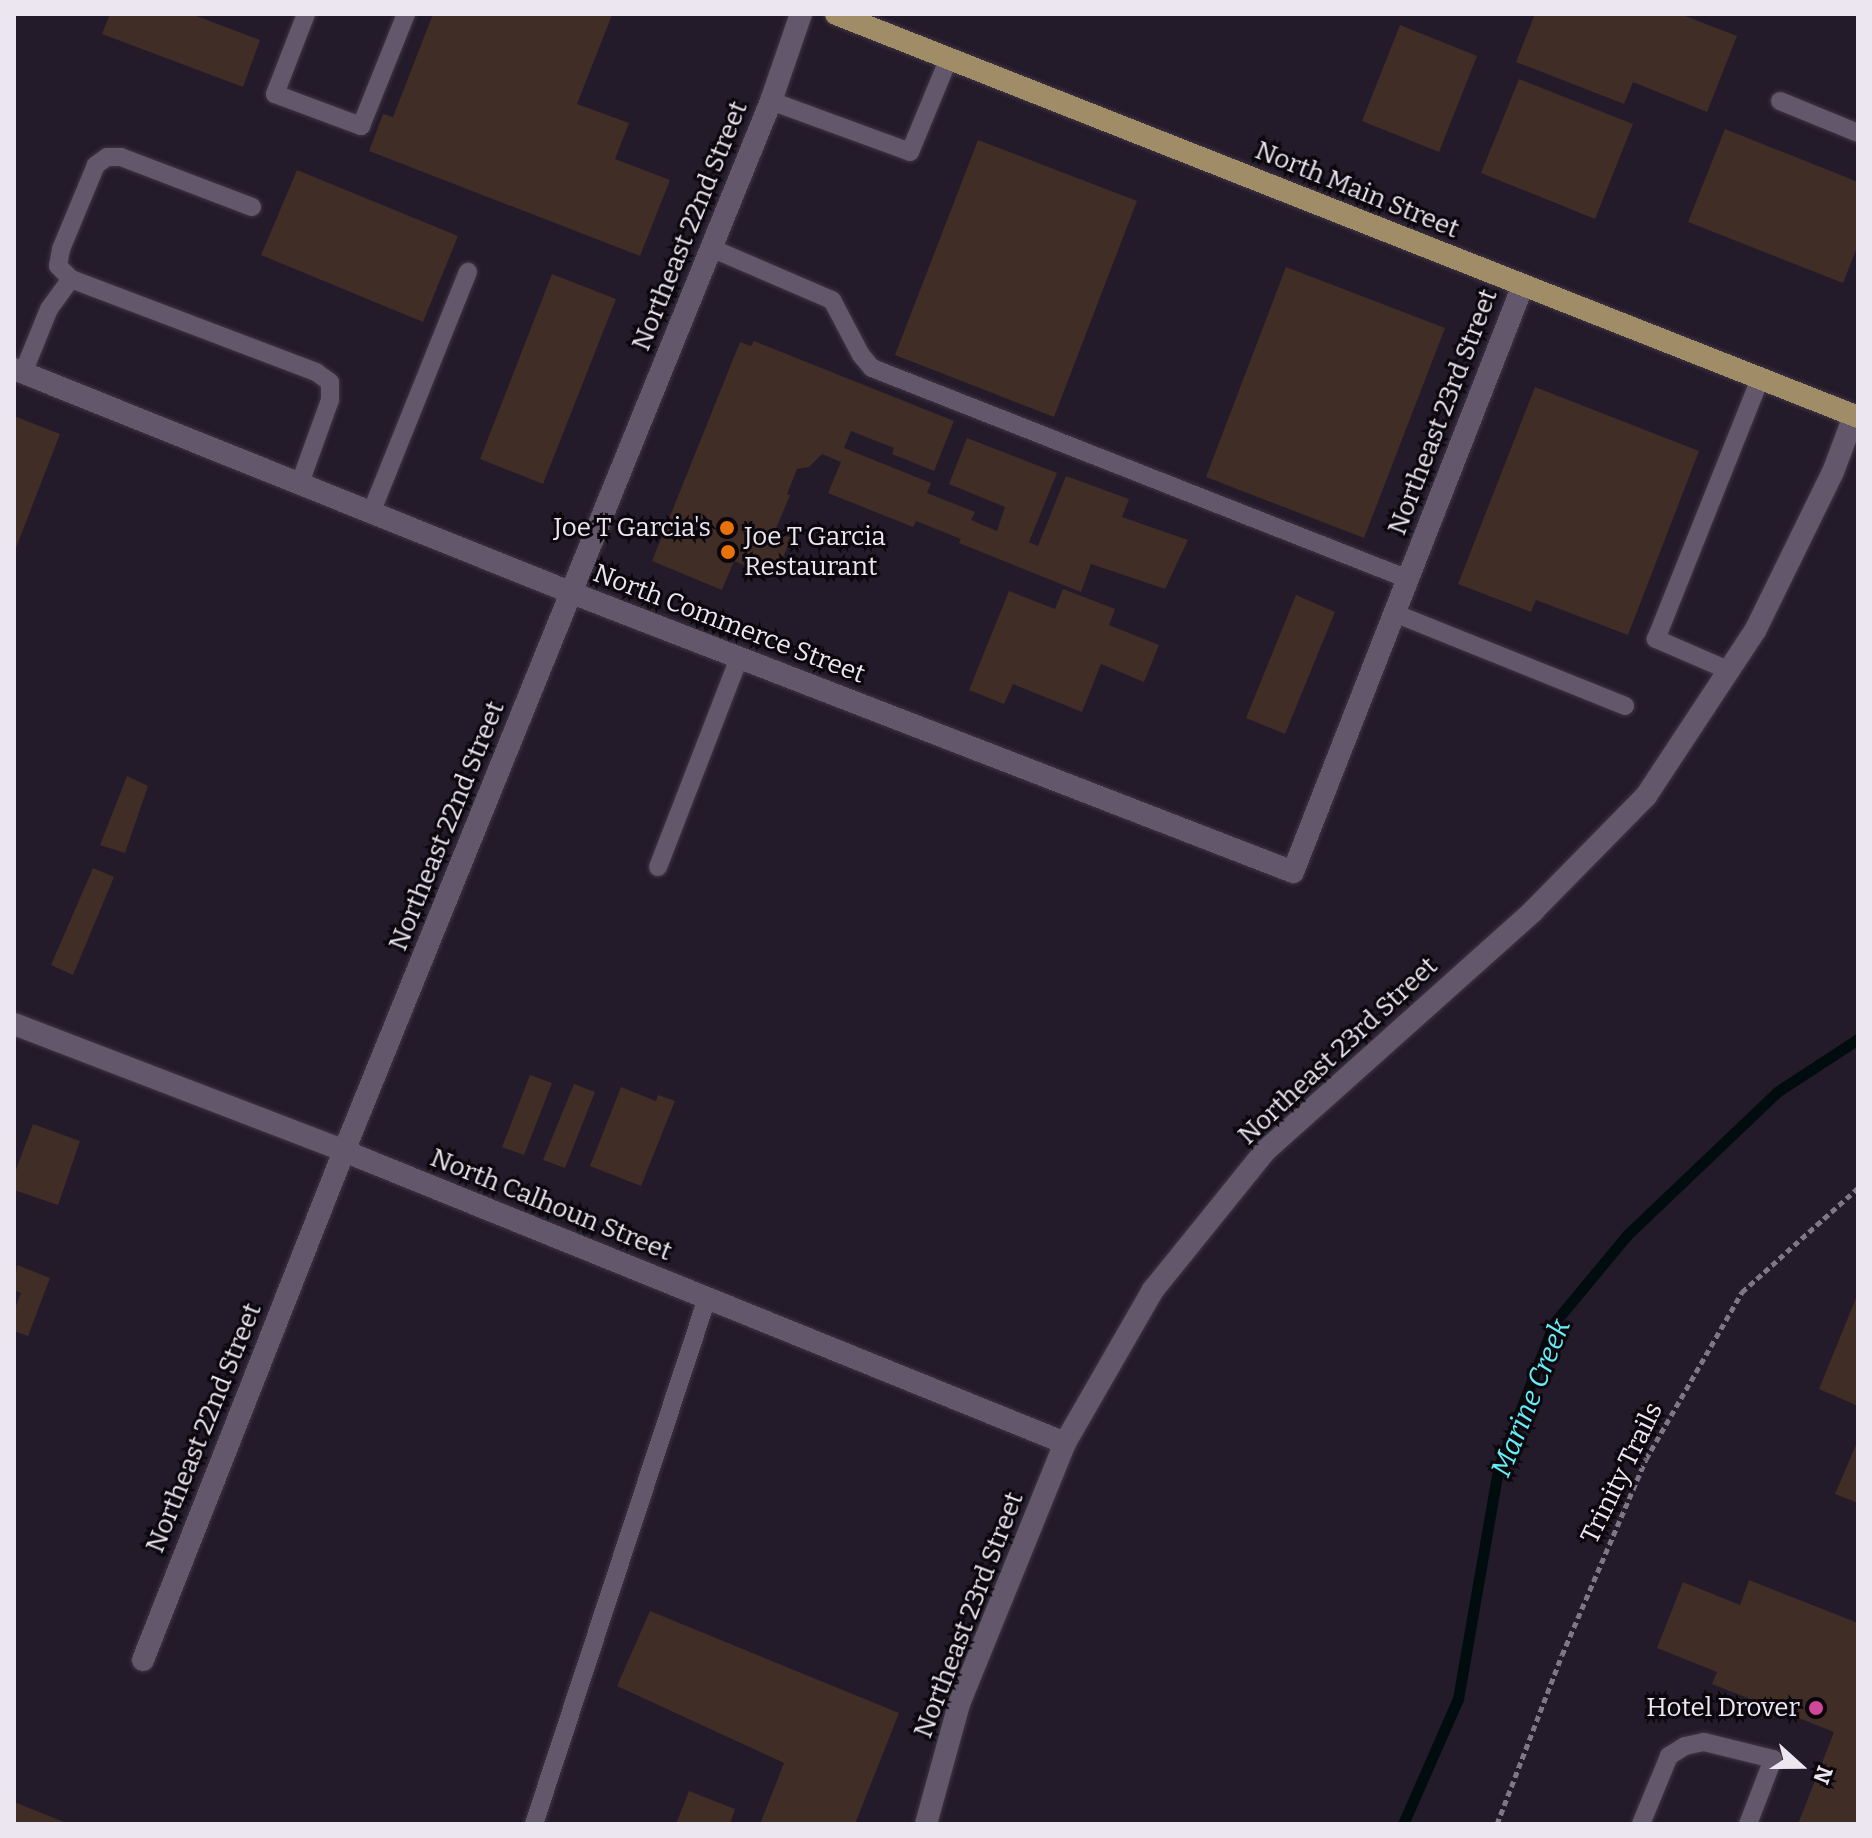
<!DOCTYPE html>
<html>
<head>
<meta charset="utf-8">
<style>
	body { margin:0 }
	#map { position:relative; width:1872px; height:1838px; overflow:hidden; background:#231a2a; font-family:Bitter,serif }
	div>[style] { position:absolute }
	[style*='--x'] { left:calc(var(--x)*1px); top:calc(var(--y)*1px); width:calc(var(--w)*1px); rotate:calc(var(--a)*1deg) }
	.stream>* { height:11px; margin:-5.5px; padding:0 5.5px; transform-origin:5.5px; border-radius:5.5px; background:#000c0d }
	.building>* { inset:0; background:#402d26 }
	.path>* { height:5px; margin-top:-2.5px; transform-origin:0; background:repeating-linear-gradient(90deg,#7e7784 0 6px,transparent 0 10px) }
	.roads { filter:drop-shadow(0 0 2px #3e3643) drop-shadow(0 0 2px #3e3643) }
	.service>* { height:18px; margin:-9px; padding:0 9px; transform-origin:9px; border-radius:9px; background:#63586b }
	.minor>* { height:22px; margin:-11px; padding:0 11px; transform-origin:11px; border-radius:11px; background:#63586b }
	.secondary>* { height:22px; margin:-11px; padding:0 11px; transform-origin:11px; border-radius:11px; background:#63586b }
	.primary>* { height:22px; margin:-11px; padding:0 11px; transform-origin:11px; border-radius:11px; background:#a18c68 }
	.dots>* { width:22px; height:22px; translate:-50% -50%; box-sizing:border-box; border:4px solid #0b070d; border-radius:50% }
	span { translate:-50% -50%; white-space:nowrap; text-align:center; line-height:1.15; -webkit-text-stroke:6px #0b070d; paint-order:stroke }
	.street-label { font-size:26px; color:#ece6f1 }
	.poi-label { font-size:26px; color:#ece6f1 }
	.right { translate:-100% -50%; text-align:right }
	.left { translate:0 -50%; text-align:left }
	.water-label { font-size:28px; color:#63f0f8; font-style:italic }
	.frame { position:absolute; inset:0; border:16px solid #ece6f1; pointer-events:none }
	.north { position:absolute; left:1760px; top:1726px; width:80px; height:80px; -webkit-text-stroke:6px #0b070d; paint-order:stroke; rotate:111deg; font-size:22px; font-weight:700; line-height:32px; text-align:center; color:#ece6f1 }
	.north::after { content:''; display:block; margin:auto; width:28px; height:36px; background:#ece6f1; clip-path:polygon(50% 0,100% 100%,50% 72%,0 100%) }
</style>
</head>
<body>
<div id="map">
	<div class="stream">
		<div style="--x:1403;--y:1824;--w:137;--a:-66.3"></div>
		<div style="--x:1458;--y:1699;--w:233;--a:-80.1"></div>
		<div style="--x:1498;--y:1469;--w:156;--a:-69"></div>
		<div style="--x:1554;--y:1323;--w:114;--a:-50.3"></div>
		<div style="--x:1627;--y:1235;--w:207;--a:-43.6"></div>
		<div style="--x:1777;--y:1092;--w:97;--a:-33.2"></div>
	</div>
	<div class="building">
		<div style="clip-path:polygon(110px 14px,191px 14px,260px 40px,243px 87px,102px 34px)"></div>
		<div style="clip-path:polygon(433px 14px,612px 15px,577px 104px,629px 123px,615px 159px,670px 180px,640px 256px,369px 151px,383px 114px,393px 117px)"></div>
		<div style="clip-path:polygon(1535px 14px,1680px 14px,1737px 36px,1707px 112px,1633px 82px,1624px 104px,1516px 62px)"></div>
		<div style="clip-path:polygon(1400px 25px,1477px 56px,1439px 152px,1362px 121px)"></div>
		<div style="clip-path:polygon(1519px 79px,1633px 124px,1595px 219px,1481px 173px)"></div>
		<div style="clip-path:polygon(1725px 129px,1858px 182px,1858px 245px,1843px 283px,1688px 222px)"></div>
		<div style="clip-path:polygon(978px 140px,1137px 201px,1054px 417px,895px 355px)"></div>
		<div style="clip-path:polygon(297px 170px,458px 236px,423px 322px,261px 255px)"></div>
		<div style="clip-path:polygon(1286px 267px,1445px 328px,1364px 538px,1206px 477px)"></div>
		<div style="clip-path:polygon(552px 274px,616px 299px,543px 484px,480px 459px)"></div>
		<div style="clip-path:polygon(754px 341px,954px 421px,934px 471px,892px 454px,894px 448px,851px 431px,844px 448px,931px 483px,927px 493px,975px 512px,971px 520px,997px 531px,1005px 507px,949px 484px,967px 438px,1057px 473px,1029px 542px,1038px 546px,1066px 476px,1129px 499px,1122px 517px,1188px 540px,1165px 589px,1091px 564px,1081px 592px,959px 543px,961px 539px,916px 521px,913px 527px,828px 493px,841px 462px,822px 454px,809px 467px,797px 469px,787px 494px,790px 495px,775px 531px,791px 538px,775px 577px,734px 561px,722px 590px,652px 561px,740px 342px,751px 346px)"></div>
		<div style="clip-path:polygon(1535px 387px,1699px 451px,1628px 635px,1536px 600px,1531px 612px,1458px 584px)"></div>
		<div style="clip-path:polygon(14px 416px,60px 434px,14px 553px)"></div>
		<div style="clip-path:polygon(1063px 589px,1115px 609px,1109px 625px,1159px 645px,1144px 682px,1101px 664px,1082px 712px,1013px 684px,1004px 704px,969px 690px,1009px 591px,1055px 609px)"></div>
		<div style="clip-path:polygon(1296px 595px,1335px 612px,1285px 734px,1246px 718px)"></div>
		<div style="clip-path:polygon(127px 776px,148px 786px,125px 853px,100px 845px)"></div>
		<div style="clip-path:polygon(93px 868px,114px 877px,73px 975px,51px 965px)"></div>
		<div style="clip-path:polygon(530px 1075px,552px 1083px,524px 1155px,502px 1147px)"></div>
		<div style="clip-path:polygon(574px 1084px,595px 1092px,565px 1168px,543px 1160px)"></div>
		<div style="clip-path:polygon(621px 1087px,656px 1101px,658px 1095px,675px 1101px,641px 1186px,590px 1166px)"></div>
		<div style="clip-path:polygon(33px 1124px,80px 1141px,58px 1205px,14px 1190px,14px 1175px)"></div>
		<div style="clip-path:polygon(17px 1265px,50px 1278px,28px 1336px,14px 1331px,14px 1311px,21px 1293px,14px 1290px)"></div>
		<div style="clip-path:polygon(1858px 1293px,1858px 1406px,1819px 1389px)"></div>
		<div style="clip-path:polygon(1858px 1440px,1858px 1503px,1835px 1494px)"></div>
		<div style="clip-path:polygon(1749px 1580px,1858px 1623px,1858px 1824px,1798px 1824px,1834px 1732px,1712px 1684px,1717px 1672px,1657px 1648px,1683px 1582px,1740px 1605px)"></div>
		<div style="clip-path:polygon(650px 1611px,899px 1713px,855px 1824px,760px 1824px,784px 1763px,617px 1686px)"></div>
		<div style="clip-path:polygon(689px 1791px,735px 1809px,730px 1824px,676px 1824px)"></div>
		<div style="clip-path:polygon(14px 1802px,69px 1824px,14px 1824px)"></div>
	</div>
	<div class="path">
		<div style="--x:1497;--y:1824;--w:181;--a:-69"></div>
		<div style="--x:1562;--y:1655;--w:213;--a:-66.8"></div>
		<div style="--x:1646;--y:1459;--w:193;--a:-60.1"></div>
		<div style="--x:1742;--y:1292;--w:156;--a:-41.9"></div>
	</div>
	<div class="roads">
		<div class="service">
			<div style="--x:306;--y:14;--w:86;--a:111.2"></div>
			<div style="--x:275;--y:94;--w:92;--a:20.4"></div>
			<div style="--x:361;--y:126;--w:121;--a:-68.1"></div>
			<div style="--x:771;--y:101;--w:148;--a:20.1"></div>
			<div style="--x:910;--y:152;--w:102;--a:-67.5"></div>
			<div style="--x:1780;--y:101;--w:84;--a:22.3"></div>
			<div style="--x:252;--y:207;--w:140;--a:-159.1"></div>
			<div style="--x:121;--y:157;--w:14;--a:180"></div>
			<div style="--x:107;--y:157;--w:14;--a:144"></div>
			<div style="--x:96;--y:165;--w:91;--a:112.6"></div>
			<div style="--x:61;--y:249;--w:17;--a:100"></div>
			<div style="--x:58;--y:266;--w:18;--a:45"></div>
			<div style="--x:71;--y:279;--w:262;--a:20.8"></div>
			<div style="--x:316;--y:372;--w:17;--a:36"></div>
			<div style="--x:330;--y:382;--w:18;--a:90"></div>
			<div style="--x:330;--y:400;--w:88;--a:109.9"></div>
			<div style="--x:711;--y:248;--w:132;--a:23.3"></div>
			<div style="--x:832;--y:300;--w:62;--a:62.2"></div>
			<div style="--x:861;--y:355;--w:17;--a:50"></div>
			<div style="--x:872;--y:368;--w:576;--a:21.49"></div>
			<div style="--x:23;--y:373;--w:69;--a:-67.9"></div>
			<div style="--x:49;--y:309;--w:37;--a:-54"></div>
			<div style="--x:371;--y:513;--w:260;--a:-68.1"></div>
			<div style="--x:1394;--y:613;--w:249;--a:21.9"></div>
			<div style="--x:1730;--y:671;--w:81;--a:-156.6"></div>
			<div style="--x:1656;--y:639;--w:280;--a:-68.2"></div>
			<div style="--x:658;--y:867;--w:224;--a:-68.8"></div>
			<div style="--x:534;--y:1824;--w:554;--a:-71.79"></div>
			<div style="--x:1641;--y:1824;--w:74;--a:-67.6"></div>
			<div style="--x:1669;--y:1756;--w:19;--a:-32"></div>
			<div style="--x:1685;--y:1746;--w:19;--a:-12"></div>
			<div style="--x:1704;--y:1742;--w:71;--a:13.8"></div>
			<div style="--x:1773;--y:1759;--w:70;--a:111"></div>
		</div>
		<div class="minor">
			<div style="--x:14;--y:369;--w:601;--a:21.87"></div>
			<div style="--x:572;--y:593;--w:773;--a:21.15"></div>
			<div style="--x:1293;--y:872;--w:630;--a:-68.6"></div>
			<div style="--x:14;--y:1024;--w:354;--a:21"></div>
			<div style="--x:344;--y:1151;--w:778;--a:22.05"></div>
			<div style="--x:143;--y:1660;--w:547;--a:-68.45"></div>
			<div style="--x:344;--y:1151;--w:1134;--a:-67.87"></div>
			<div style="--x:771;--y:101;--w:92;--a:-71"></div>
		</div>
		<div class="secondary">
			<div style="--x:926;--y:1824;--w:124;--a:-74.6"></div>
			<div style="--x:959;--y:1704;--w:282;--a:-67.9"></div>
			<div style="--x:1065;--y:1443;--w:177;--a:-60.1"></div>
			<div style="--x:1153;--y:1290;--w:179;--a:-51.1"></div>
			<div style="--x:1265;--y:1151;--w:360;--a:-41.8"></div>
			<div style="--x:1533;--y:911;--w:161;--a:-45.5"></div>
			<div style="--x:1646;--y:796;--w:198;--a:-56.6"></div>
			<div style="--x:1755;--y:631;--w:177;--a:-63.9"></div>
			<div style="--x:1833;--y:472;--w:60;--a:-69.4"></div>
		</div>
		<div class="primary">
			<div style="--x:836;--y:14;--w:1099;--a:21.52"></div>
		</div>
	</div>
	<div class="dots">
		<div style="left:727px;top:528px;background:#e8710a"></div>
		<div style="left:728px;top:552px;background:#e8710a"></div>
		<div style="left:1816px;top:1708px;background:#d1479c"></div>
	</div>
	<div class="street-label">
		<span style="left:1357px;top:190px;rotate:22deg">North Main Street</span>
		<span style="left:690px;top:226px;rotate:-68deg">Northeast 22nd Street</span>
		<span style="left:1443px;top:412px;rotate:-69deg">Northeast 23rd Street</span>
		<span style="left:729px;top:624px;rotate:21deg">North Commerce Street</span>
		<span style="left:447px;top:826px;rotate:-68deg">Northeast 22nd Street</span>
		<span style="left:1338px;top:1051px;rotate:-43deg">Northeast 23rd Street</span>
		<span style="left:551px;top:1205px;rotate:22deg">North Calhoun Street</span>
		<span style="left:204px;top:1428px;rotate:-68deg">Northeast 22nd Street</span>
		<span style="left:1622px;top:1473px;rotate:-64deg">Trinity Trails</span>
		<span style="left:969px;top:1615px;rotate:-69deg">Northeast 23rd Street</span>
	</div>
	<div class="poi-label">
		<span class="right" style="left:711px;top:528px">Joe T Garcia's</span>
		<span class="left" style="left:744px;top:552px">Joe T Garcia<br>Restaurant</span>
		<span class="right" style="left:1800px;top:1708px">Hotel Drover</span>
	</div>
	<div class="water-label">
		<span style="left:1531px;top:1398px;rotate:-68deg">Marine Creek</span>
	</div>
	<div class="frame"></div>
	<div class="north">N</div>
</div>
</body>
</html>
